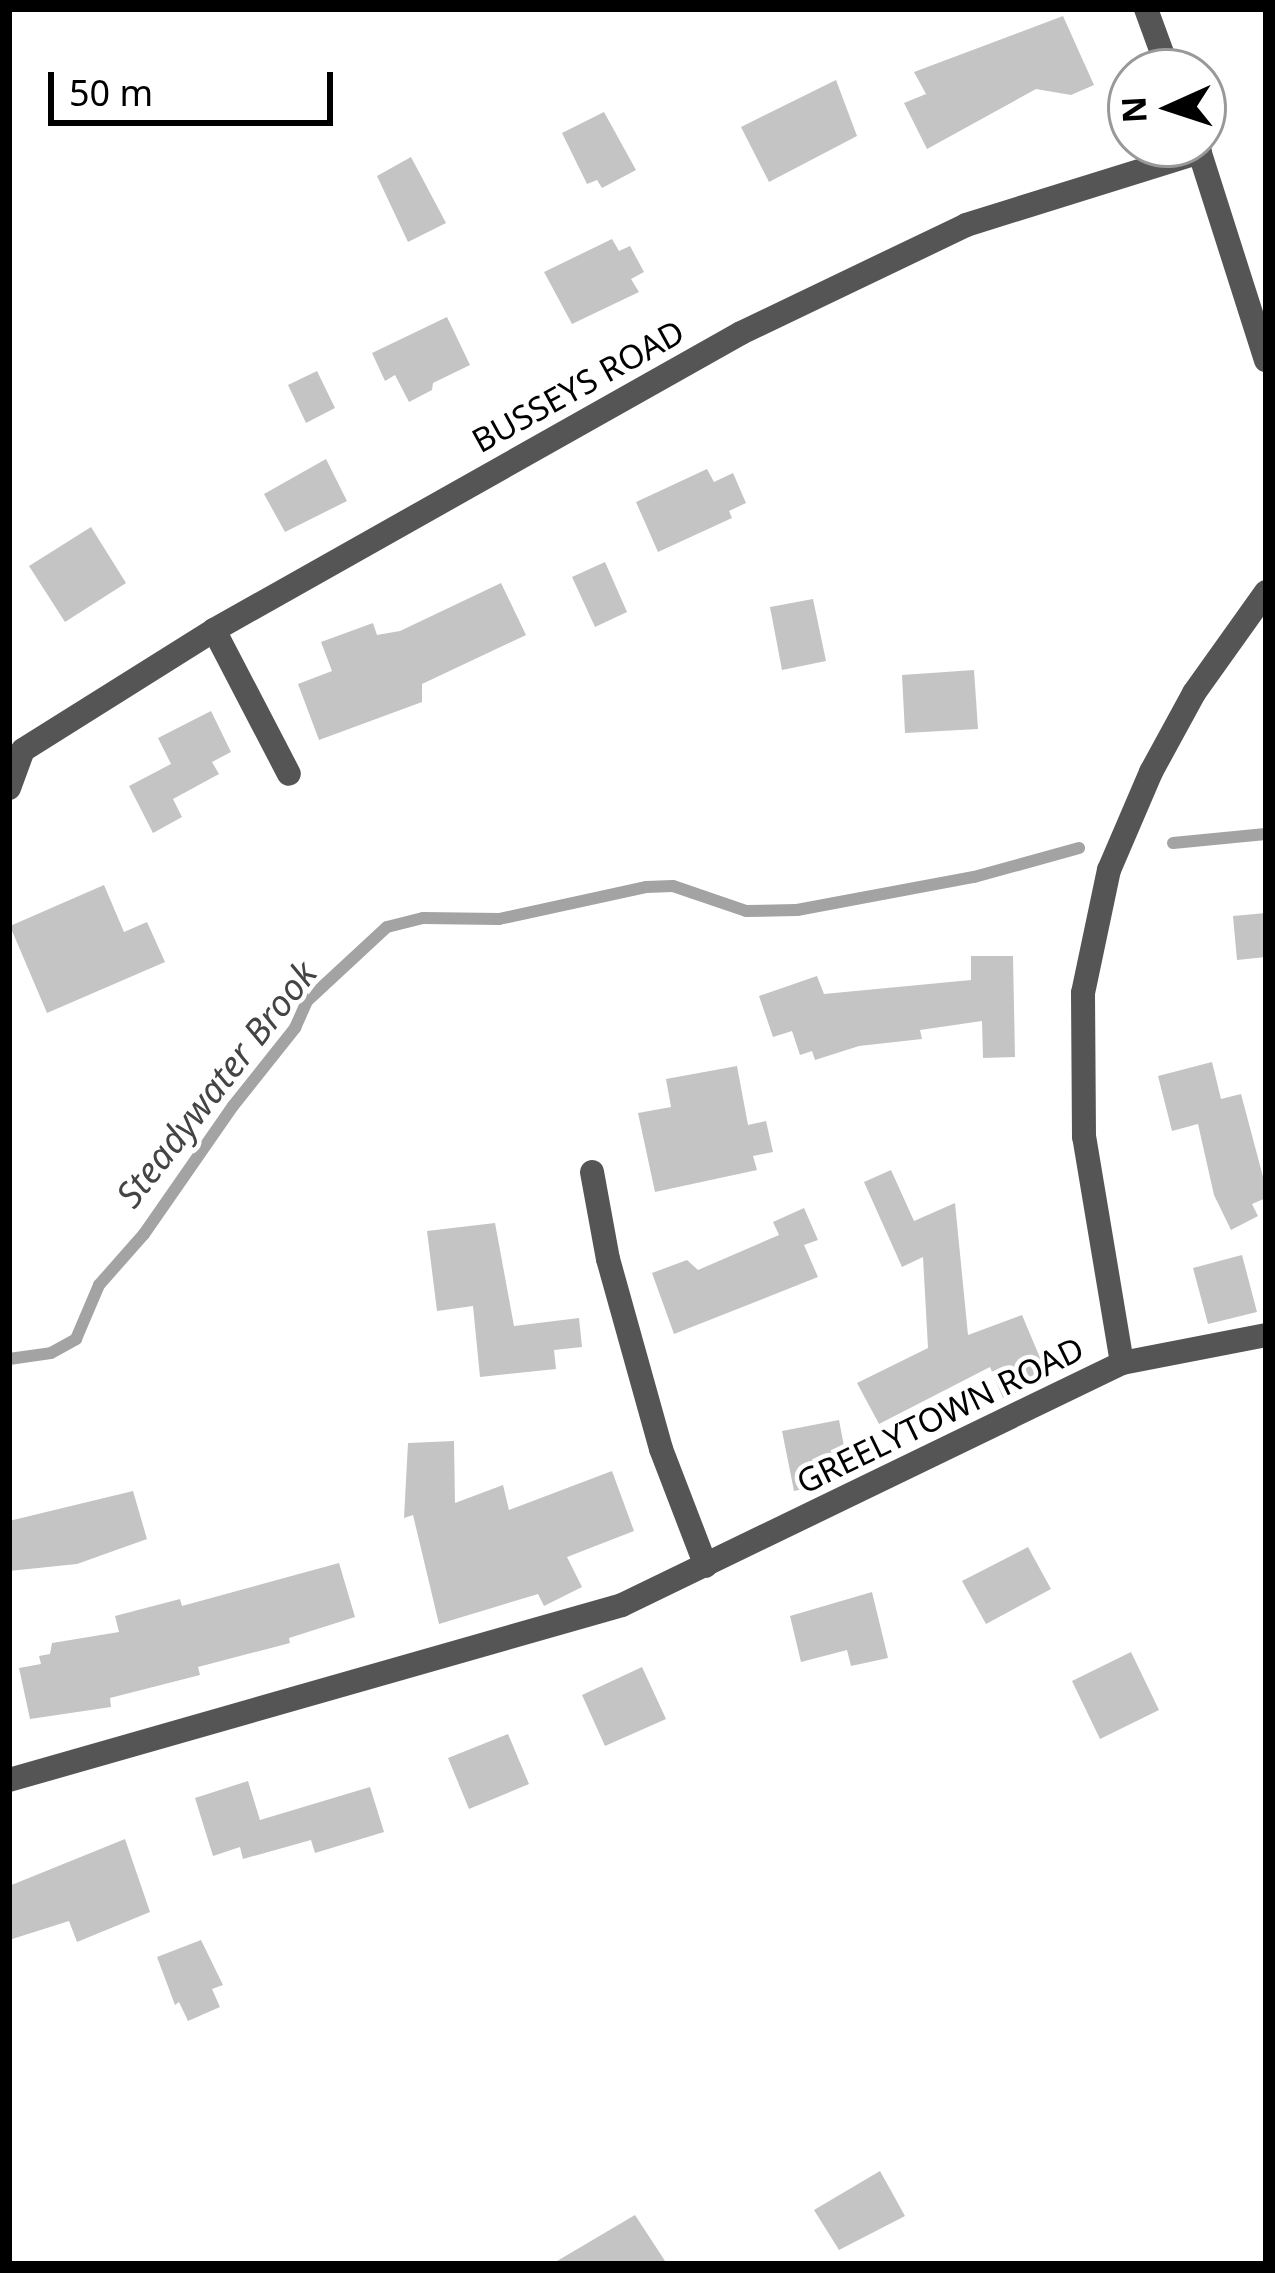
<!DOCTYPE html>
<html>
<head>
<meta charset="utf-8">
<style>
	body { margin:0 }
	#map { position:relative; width:1275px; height:2273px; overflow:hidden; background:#fff; font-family:"Noto Sans",sans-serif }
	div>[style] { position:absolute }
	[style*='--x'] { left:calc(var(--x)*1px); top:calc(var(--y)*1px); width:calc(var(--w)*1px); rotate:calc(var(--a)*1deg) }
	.stream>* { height:12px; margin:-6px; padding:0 6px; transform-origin:6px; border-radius:6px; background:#a3a3a3 }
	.building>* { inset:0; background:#c4c4c4 }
	.street>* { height:24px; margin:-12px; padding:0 12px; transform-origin:12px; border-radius:12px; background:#555 }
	span { translate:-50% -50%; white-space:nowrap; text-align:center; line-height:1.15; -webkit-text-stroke:9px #fff; paint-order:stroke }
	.street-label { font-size:33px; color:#000 }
	.water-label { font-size:36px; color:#444; font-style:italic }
	.frame { position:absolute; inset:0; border:12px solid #000; pointer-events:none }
	.north { position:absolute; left:1107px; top:48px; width:120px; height:120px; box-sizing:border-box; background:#fff; border:3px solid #999; border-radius:50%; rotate:267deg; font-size:33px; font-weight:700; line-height:48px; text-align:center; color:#000 }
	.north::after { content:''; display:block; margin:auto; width:42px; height:54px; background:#000; clip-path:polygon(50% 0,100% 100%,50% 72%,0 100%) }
	.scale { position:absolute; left:48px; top:72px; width:285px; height:54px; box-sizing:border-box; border:6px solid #000; border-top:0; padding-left:15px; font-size:36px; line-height:42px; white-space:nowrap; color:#000; -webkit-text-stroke:9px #fff; paint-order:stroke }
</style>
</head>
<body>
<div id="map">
	<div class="stream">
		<div style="--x:1173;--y:843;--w:93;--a:-5.5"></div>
		<div style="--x:9;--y:1359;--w:42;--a:-8.1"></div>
		<div style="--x:51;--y:1353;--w:29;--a:-29"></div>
		<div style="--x:76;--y:1339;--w:59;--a:-66.9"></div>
		<div style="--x:99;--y:1285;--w:68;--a:-48.6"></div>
		<div style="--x:144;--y:1234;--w:156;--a:-55.2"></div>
		<div style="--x:233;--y:1106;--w:100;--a:-51.5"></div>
		<div style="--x:295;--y:1028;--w:30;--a:-66"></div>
		<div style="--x:307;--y:1001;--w:109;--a:-42.8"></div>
		<div style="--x:387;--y:927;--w:37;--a:-14"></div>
		<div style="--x:423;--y:918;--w:76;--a:0.8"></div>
		<div style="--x:499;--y:919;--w:150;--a:-12.3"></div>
		<div style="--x:646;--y:887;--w:27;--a:-2"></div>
		<div style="--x:673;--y:886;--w:77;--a:18.9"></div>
		<div style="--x:746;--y:911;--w:51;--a:-1.1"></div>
		<div style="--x:797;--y:910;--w:180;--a:-10.6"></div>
		<div style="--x:974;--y:877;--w:109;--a:-15.4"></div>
	</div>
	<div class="building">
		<div style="clip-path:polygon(1063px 16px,1094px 85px,1071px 95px,1036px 89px,927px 149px,904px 103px,926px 94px,914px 72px)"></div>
		<div style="clip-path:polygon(836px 80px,857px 136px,769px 182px,741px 127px)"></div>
		<div style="clip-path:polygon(604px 112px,636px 170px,602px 188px,597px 180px,587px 184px,562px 133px)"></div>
		<div style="clip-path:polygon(411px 157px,446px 223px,408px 242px,377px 176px)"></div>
		<div style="clip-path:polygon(612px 239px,619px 251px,630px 246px,644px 272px,631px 279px,639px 292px,572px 324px,544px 272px)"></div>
		<div style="clip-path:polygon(447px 317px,470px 365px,433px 383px,432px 390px,409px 402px,395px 375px,385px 381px,372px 353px)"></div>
		<div style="clip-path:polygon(317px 371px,335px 408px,306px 423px,288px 385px)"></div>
		<div style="clip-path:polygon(326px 459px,347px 501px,285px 532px,264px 494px)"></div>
		<div style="clip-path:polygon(707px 469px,714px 482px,733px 473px,746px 503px,729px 511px,732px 518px,658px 552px,636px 502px)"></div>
		<div style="clip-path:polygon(91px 527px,126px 583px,65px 622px,29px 566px)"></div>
		<div style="clip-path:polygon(605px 562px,627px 612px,595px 627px,572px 577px)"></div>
		<div style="clip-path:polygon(501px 583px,526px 635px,422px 684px,422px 702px,319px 740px,298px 684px,332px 671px,321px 642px,373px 623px,377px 635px,400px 631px)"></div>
		<div style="clip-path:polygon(813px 599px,826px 661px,782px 670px,770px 607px)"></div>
		<div style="clip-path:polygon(974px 670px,978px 729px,905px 733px,902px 675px)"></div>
		<div style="clip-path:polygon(211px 711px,231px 752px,212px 762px,219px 774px,173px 799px,182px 817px,153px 833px,129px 786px,171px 764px,158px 738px)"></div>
		<div style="clip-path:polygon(104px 885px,124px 932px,147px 922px,165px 962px,47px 1013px,10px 926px)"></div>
		<div style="clip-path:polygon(1266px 913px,1266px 957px,1237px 960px,1233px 916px)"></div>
		<div style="clip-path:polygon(971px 956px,1013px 956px,1015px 1057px,983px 1058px,982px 1021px,920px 1030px,922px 1039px,859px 1046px,815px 1060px,812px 1051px,800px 1055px,792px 1031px,773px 1037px,759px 996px,817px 976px,824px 994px,971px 980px)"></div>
		<div style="clip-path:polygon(1212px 1062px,1221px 1099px,1241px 1094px,1266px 1188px,1266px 1198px,1252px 1204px,1258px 1216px,1231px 1230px,1214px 1195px,1198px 1124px,1172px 1131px,1158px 1076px)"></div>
		<div style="clip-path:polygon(737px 1066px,748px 1125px,766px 1121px,773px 1152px,753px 1156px,757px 1170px,655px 1192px,638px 1113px,671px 1107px,666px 1079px)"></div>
		<div style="clip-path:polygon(891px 1170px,914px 1221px,955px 1203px,968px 1335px,1022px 1315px,1049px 1379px,1003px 1398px,990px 1367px,879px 1424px,857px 1383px,928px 1348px,923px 1257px,902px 1267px,864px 1182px)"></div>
		<div style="clip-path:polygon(804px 1208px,818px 1240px,804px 1245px,818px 1277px,674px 1334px,652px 1273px,687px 1260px,698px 1270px,779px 1235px,773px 1222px)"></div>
		<div style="clip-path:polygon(495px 1223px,514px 1326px,579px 1318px,582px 1347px,554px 1350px,556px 1369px,480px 1377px,473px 1306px,437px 1311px,427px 1231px)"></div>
		<div style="clip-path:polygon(1242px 1255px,1257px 1312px,1208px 1324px,1193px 1268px)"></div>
		<div style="clip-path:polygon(839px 1420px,847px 1462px,832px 1465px,835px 1482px,794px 1491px,782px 1431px)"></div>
		<div style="clip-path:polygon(454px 1441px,455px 1503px,503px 1485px,509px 1510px,612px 1471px,634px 1531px,567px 1557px,582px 1587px,544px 1606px,538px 1594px,439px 1624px,413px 1515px,404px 1518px,408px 1443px)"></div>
		<div style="clip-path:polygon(133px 1491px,147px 1539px,77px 1564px,9px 1571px,9px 1521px)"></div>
		<div style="clip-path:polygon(1028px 1547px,1051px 1589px,986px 1624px,962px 1581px)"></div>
		<div style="clip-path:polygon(339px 1563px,355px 1617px,289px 1638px,290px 1643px,198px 1667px,200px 1675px,110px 1698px,111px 1707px,30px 1719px,19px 1668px,41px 1664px,39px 1656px,50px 1654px,52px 1643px,119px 1632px,115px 1616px,180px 1599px,182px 1606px)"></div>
		<div style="clip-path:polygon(872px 1592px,888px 1658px,851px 1666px,847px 1650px,801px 1662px,790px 1616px)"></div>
		<div style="clip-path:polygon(1131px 1652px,1159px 1710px,1100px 1739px,1072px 1681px)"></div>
		<div style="clip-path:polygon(642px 1667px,666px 1719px,605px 1746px,582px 1695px)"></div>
		<div style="clip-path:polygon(508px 1734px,529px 1784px,469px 1809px,448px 1758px)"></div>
		<div style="clip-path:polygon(248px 1781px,260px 1820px,370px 1787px,384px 1832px,315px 1853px,311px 1840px,243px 1859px,240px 1847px,213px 1856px,195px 1798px)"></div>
		<div style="clip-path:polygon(125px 1839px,150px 1912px,77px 1942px,69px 1921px,9px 1940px,9px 1886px)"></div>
		<div style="clip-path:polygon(201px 1940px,223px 1985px,212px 1989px,220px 2007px,188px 2021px,179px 2002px,175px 2005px,157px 1957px)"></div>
		<div style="clip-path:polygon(880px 2171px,905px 2216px,839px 2250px,814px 2210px)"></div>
		<div style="clip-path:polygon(635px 2215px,667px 2264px,552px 2264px)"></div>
	</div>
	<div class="street">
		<div style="--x:1146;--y:9;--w:67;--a:69.9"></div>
		<div style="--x:1197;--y:144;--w:227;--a:72.3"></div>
		<div style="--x:214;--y:630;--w:162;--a:62.5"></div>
		<div style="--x:9;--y:788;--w:40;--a:-69.8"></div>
		<div style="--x:23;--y:750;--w:226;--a:-32.1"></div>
		<div style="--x:214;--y:630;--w:605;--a:-29.4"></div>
		<div style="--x:741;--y:333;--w:250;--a:-25.6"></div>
		<div style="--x:966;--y:225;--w:245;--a:-17.3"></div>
		<div style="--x:592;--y:1172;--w:88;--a:79.6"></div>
		<div style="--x:608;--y:1259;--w:197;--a:74.4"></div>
		<div style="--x:661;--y:1449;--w:125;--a:69"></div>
		<div style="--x:1122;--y:1363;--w:147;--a:-11"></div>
		<div style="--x:9;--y:1780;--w:637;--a:-15.93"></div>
		<div style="--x:622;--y:1605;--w:555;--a:-25.83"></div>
		<div style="--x:1122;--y:1363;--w:229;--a:-99.5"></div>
		<div style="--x:1084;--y:1137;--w:144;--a:-90.4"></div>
		<div style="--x:1083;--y:993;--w:126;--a:-78.1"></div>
		<div style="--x:1109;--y:870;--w:107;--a:-66.8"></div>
		<div style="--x:1151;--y:772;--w:90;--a:-61.4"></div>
		<div style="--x:1194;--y:693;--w:124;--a:-54.5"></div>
	</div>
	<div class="street-label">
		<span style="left:578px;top:386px;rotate:-29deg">BUSSEYS ROAD</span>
		<span style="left:940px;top:1415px;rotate:-26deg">GREELYTOWN ROAD</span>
	</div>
	<div class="water-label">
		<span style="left:216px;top:1084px;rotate:-52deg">Steadywater Brook</span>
	</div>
	<div class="frame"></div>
	<div class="north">N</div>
	<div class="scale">50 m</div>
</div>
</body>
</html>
